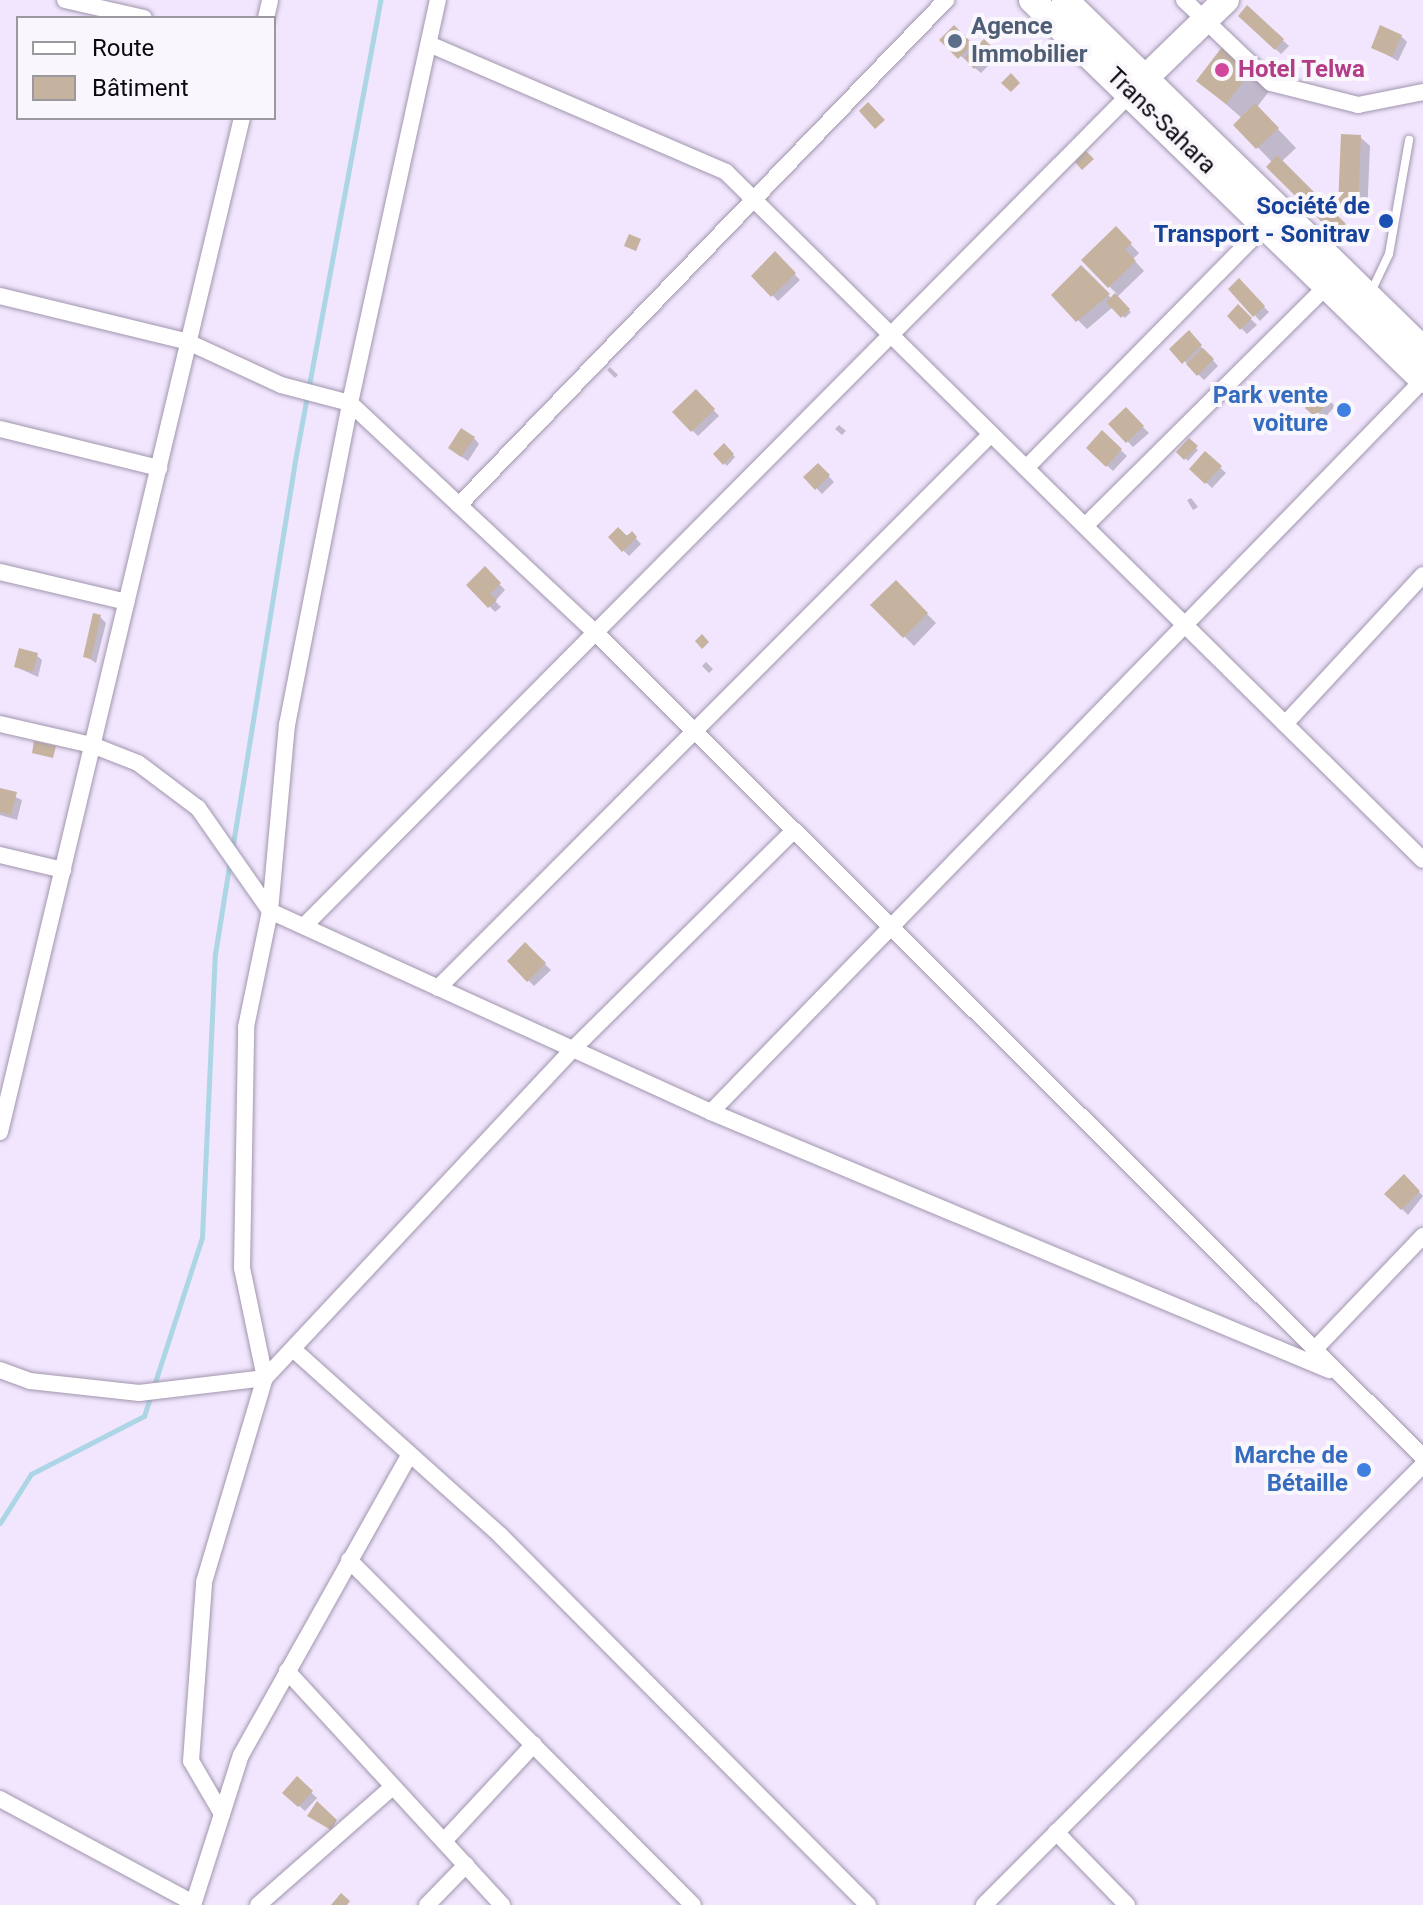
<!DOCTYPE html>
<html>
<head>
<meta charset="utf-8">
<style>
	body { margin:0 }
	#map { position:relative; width:1423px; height:1905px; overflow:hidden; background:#f1e6fe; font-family:Roboto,sans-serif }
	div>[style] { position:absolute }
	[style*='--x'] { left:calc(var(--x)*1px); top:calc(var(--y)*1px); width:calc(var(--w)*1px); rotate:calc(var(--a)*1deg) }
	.shadow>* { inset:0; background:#0003 }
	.stream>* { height:5px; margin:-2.5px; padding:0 2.5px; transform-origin:2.5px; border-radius:2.5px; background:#acd6e5 }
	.building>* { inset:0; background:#c5b39f }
	.roads { filter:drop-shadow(0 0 2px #a196ad) drop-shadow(0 0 2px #a196ad) }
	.lane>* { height:8px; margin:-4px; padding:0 4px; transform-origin:4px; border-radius:4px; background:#fff }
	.street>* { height:16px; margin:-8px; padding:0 8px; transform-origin:8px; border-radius:8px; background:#fff }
	.primary>* { height:26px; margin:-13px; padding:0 13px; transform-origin:13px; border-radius:13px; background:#fff }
	.dots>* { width:22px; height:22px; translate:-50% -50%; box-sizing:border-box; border:4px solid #faf7fc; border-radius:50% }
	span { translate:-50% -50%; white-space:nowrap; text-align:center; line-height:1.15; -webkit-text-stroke:8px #faf7fc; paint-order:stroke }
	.service-label { font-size:24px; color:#4e5e75; font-weight:700 }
	.left { translate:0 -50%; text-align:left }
	.hotel-label { font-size:24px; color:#b23c85; font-weight:700 }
	.street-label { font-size:24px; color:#0d0911 }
	.transit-label { font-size:24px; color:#164399; font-weight:700 }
	.right { translate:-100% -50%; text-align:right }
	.shop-label { font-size:24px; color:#366cbe; font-weight:700 }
	.legend { position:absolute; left:16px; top:16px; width:260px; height:104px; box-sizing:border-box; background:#faf7fc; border:2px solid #9b989e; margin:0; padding:10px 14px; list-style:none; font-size:24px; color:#0d0911 }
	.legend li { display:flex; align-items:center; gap:16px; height:40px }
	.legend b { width:40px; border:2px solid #9b989e }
</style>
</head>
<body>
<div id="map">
	<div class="shadow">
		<div style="clip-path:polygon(1248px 8px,1289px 46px,1281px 54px,1240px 16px)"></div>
		<div style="clip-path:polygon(954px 28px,976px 49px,984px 42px,1013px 63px,1000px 54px,981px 73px,942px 40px)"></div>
		<div style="clip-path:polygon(1401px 36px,1407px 42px,1398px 61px,1373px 47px)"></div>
		<div style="clip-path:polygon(1223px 50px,1270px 90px,1257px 107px,1296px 148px,1281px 162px,1357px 237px,1349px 245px,1269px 167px,1273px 163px,1236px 125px,1243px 119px,1199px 81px)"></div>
		<div style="clip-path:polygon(1360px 137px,1370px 146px,1367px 216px,1349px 216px,1340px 206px)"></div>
		<div style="clip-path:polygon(1116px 229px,1139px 253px,1133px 259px,1144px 271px,1116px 298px,1131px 312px,1125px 318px,1113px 307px,1087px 329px,1053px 295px,1081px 268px,1112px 299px,1117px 294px,1084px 261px)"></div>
		<div style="clip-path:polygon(775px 254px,800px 280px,778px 301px,754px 276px)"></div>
		<div style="clip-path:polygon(1239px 281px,1269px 312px,1260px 321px,1231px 289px)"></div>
		<div style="clip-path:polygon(1238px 307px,1257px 325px,1247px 334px,1229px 316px)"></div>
		<div style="clip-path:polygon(1189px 333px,1218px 366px,1204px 380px,1172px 349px)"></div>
		<div style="clip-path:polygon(610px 367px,618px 375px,615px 378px,607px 370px)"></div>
		<div style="clip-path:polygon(696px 391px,719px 416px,698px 436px,674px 412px)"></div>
		<div style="clip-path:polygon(1321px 393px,1335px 406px,1322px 421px,1308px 408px)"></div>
		<div style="clip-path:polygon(1126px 410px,1149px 433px,1133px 447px,1111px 424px)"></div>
		<div style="clip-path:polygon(839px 425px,846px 431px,842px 435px,835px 429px)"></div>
		<div style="clip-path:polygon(1102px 433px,1127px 456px,1113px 471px,1088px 448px)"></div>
		<div style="clip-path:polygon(474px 438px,479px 444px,468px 461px,456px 453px)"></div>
		<div style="clip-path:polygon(1189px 441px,1198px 450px,1188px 461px,1179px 452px)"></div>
		<div style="clip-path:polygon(724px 446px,735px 457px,727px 466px,716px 454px)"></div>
		<div style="clip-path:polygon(1205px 454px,1226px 473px,1212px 488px,1192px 469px)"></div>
		<div style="clip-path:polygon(818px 465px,834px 482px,822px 494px,806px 477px)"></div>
		<div style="clip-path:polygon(1191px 498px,1198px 507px,1193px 510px,1187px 500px)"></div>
		<div style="clip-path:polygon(632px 534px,641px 544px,629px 556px,611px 538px)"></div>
		<div style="clip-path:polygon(485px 569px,505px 590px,495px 601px,501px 607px,495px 612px,469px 585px)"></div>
		<div style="clip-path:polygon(896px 583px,936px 623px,914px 646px,873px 605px)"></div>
		<div style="clip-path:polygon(100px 617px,106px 623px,96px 663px,85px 656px)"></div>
		<div style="clip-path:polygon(36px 655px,42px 660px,38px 677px,16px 667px)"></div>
		<div style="clip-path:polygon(706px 662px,713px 669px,709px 673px,702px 666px)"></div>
		<div style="clip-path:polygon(0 790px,22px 800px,17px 820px,0 815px)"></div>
		<div style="clip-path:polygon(525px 945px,551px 970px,534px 986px,509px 961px)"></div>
		<div style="clip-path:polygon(1404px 1177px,1423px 1196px,1408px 1215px,1387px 1194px)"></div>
		<div style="clip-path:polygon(297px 1779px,317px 1798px,305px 1811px,285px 1793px)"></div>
	</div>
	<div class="stream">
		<div style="--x:232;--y:850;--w:389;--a:-80.8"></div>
		<div style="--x:294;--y:466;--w:474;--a:-79.5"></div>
		<div style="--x:0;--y:1523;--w:58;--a:-57.7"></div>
		<div style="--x:31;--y:1474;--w:127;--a:-27.2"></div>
		<div style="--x:144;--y:1416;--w:188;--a:-72"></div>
		<div style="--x:202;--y:1237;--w:283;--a:-87.4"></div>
		<div style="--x:215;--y:954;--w:95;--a:-80.9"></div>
	</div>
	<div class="building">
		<div style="clip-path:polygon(1247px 5px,1284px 39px,1275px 50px,1238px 16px)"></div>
		<div style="clip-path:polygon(954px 25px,973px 44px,958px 59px,939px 40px)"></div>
		<div style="clip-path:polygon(1380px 25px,1402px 35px,1392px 57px,1371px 48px)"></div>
		<div style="clip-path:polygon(984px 39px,994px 49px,974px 69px,964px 58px)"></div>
		<div style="clip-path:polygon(1222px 47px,1252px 70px,1226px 104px,1196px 81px)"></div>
		<div style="clip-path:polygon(1002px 49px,1012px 59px,1007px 64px,997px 54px)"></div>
		<div style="clip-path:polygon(1011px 73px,1020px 83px,1011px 92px,1001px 83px)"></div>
		<div style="clip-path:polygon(868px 102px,885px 120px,875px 129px,859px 111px)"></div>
		<div style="clip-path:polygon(1255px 103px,1279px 128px,1256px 149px,1233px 125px)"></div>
		<div style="clip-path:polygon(1341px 134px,1361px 135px,1358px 208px,1338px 207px)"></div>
		<div style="clip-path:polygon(1086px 151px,1094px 159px,1082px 170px,1075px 162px)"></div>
		<div style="clip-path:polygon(1277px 155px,1349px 227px,1338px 238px,1266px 167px)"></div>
		<div style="clip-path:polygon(1116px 226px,1132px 243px,1125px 249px,1136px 261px,1108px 288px,1081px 260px)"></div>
		<div style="clip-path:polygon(629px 234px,641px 239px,636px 251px,624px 246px)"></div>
		<div style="clip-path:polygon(775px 251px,796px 273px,771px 297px,751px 276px)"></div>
		<div style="clip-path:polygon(1081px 265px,1110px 294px,1076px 322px,1051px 295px)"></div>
		<div style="clip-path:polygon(1239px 278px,1265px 306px,1253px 317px,1228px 289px)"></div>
		<div style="clip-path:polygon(1115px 293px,1130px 309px,1121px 318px,1106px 302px)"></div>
		<div style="clip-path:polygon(1238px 304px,1252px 318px,1240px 330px,1227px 316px)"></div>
		<div style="clip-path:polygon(1189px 330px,1202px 345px,1182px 364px,1169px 349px)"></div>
		<div style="clip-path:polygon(1203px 348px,1214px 359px,1197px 376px,1186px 364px)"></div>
		<div style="clip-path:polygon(696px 389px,715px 409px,691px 432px,672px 412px)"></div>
		<div style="clip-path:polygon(1321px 390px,1331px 399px,1315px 417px,1305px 408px)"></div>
		<div style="clip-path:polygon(1344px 399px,1355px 410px,1347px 419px,1335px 408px)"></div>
		<div style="clip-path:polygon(1126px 407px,1144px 426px,1126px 443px,1108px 424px)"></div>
		<div style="clip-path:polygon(461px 428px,475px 437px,461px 457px,448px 448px)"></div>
		<div style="clip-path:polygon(1102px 430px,1122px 449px,1106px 467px,1086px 448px)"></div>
		<div style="clip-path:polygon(1189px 438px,1198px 446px,1184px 460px,1176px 452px)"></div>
		<div style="clip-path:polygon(724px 443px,734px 454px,723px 465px,713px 454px)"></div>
		<div style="clip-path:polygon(1205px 451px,1222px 466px,1205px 484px,1189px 469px)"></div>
		<div style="clip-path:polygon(818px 463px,830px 475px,815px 490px,803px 477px)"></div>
		<div style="clip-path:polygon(618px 527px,627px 536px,632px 531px,637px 537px,622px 552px,608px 537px)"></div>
		<div style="clip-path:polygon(485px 566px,501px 583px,490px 594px,497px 600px,488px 608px,466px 585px)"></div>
		<div style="clip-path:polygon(896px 580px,928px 613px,903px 638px,870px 605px)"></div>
		<div style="clip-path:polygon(93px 613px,101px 615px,91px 659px,83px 657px)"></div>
		<div style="clip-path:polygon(702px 634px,709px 642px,702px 649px,695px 641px)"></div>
		<div style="clip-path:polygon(19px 648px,38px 653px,33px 672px,14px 667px)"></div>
		<div style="clip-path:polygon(34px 741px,56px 746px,53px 758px,32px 753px)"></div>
		<div style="clip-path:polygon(0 788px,17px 792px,11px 815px,0 812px)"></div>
		<div style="clip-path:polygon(525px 942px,546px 963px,527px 982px,507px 961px)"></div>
		<div style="clip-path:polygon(1404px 1174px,1420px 1191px,1401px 1210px,1384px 1194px)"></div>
		<div style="clip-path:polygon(297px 1776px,313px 1791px,298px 1807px,282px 1793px)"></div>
		<div style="clip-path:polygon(317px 1801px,337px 1820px,331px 1830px,307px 1816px)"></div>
		<div style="clip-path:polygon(341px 1893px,350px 1901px,347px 1905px,331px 1905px)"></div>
	</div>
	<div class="roads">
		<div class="lane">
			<div style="--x:1370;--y:294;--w:44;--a:-64.6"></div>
			<div style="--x:1389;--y:254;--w:116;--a:-80"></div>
		</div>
		<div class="street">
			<div style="--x:65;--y:0;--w:81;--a:12.8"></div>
			<div style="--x:1184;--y:0;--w:120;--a:43.7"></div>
			<div style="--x:1271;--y:83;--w:90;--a:14.2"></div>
			<div style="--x:1358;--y:105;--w:66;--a:-11.3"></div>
			<div style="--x:266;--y:18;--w:18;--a:-77"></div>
			<div style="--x:429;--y:44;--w:323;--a:23.3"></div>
			<div style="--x:726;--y:172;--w:979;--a:44.63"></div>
			<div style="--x:0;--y:296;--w:194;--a:13.7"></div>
			<div style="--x:188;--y:342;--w:102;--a:24.8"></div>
			<div style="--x:281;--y:385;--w:71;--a:14.6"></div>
			<div style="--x:350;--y:403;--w:337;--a:43.1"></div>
			<div style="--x:596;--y:633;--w:1167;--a:44.9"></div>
			<div style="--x:0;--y:429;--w:164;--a:13.8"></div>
			<div style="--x:1026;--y:468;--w:342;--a:-45.4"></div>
			<div style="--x:459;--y:505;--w:702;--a:-46.04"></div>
			<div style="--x:1085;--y:526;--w:342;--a:-44.8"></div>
			<div style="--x:0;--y:572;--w:130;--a:13.3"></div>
			<div style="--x:0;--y:724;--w:94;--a:12.9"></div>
			<div style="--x:92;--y:745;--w:49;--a:21.4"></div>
			<div style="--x:138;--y:763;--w:75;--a:36.9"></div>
			<div style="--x:198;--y:808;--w:126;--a:55"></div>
			<div style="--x:270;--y:911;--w:485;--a:24.5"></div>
			<div style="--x:711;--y:1112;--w:670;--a:22.66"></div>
			<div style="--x:1285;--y:724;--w:203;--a:-47.2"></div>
			<div style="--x:0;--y:855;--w:65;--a:13.4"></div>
			<div style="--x:304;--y:926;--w:1175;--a:-45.21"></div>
			<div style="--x:438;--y:988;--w:783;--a:-45.05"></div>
			<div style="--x:711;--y:1112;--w:1021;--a:-45.79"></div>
			<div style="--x:0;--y:1132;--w:1042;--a:-76.58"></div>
			<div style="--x:294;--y:1350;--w:277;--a:41.9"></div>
			<div style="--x:500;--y:1535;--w:522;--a:45.16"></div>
			<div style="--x:1314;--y:1350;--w:158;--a:-46.3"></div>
			<div style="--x:0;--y:1370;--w:32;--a:20"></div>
			<div style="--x:30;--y:1381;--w:110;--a:6.3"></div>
			<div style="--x:139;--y:1393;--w:127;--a:-6.8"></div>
			<div style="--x:265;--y:1378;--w:451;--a:-46.9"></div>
			<div style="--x:573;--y:1049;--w:311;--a:-44.7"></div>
			<div style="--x:349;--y:1560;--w:487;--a:45.1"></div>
			<div style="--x:287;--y:1671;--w:318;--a:47.4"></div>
			<div style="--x:0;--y:1799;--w:219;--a:28.3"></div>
			<div style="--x:222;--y:1814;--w:61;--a:-120.3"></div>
			<div style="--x:191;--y:1761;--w:179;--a:-85.8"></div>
			<div style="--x:204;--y:1582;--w:213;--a:-73.4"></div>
			<div style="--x:265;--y:1378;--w:112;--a:-101.8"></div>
			<div style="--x:242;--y:1268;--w:241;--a:-89"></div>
			<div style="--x:246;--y:1027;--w:118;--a:-78.3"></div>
			<div style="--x:270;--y:911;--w:187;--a:-84.8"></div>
			<div style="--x:287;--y:725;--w:328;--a:-78.9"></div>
			<div style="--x:350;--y:403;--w:412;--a:-77.7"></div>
			<div style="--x:1056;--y:1832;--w:102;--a:45.8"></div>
			<div style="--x:444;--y:1841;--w:132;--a:-47.1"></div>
			<div style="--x:193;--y:1905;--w:157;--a:-72.3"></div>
			<div style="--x:241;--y:1755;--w:343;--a:-60.7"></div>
			<div style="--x:258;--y:1905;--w:177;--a:-41.3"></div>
			<div style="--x:427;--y:1905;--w:56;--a:-45.7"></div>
			<div style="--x:984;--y:1905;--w:622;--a:-45.07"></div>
		</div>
		<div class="primary">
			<div style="--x:1032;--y:0;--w:545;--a:44.18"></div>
			<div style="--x:1065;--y:0;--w:500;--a:44.3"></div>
			<div style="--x:1134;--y:89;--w:128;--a:-44.1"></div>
		</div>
	</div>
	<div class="dots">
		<div style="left:955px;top:41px;background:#5c6f8a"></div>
		<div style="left:1222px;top:70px;background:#d1479c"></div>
		<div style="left:1386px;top:221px;background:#1a4fb4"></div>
		<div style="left:1344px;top:410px;background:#3f7fe0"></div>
		<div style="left:1364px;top:1470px;background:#3f7fe0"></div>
	</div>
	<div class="service-label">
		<span class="left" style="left:971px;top:41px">Agence<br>Immobilier</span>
	</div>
	<div class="hotel-label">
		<span class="left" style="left:1238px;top:70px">Hotel Telwa</span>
	</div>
	<div class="street-label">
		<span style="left:1161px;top:121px;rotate:44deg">Trans-Sahara</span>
	</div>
	<div class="transit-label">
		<span class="right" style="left:1370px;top:221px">Société de<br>Transport - Sonitrav</span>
	</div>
	<div class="shop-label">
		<span class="right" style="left:1328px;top:410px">Park vente<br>voiture</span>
		<span class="right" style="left:1348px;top:1470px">Marche de<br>Bétaille</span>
	</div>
	<ul class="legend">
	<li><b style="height:10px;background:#fff"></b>Route</li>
	<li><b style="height:22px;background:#c5b39f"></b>Bâtiment</li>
	</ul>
</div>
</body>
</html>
